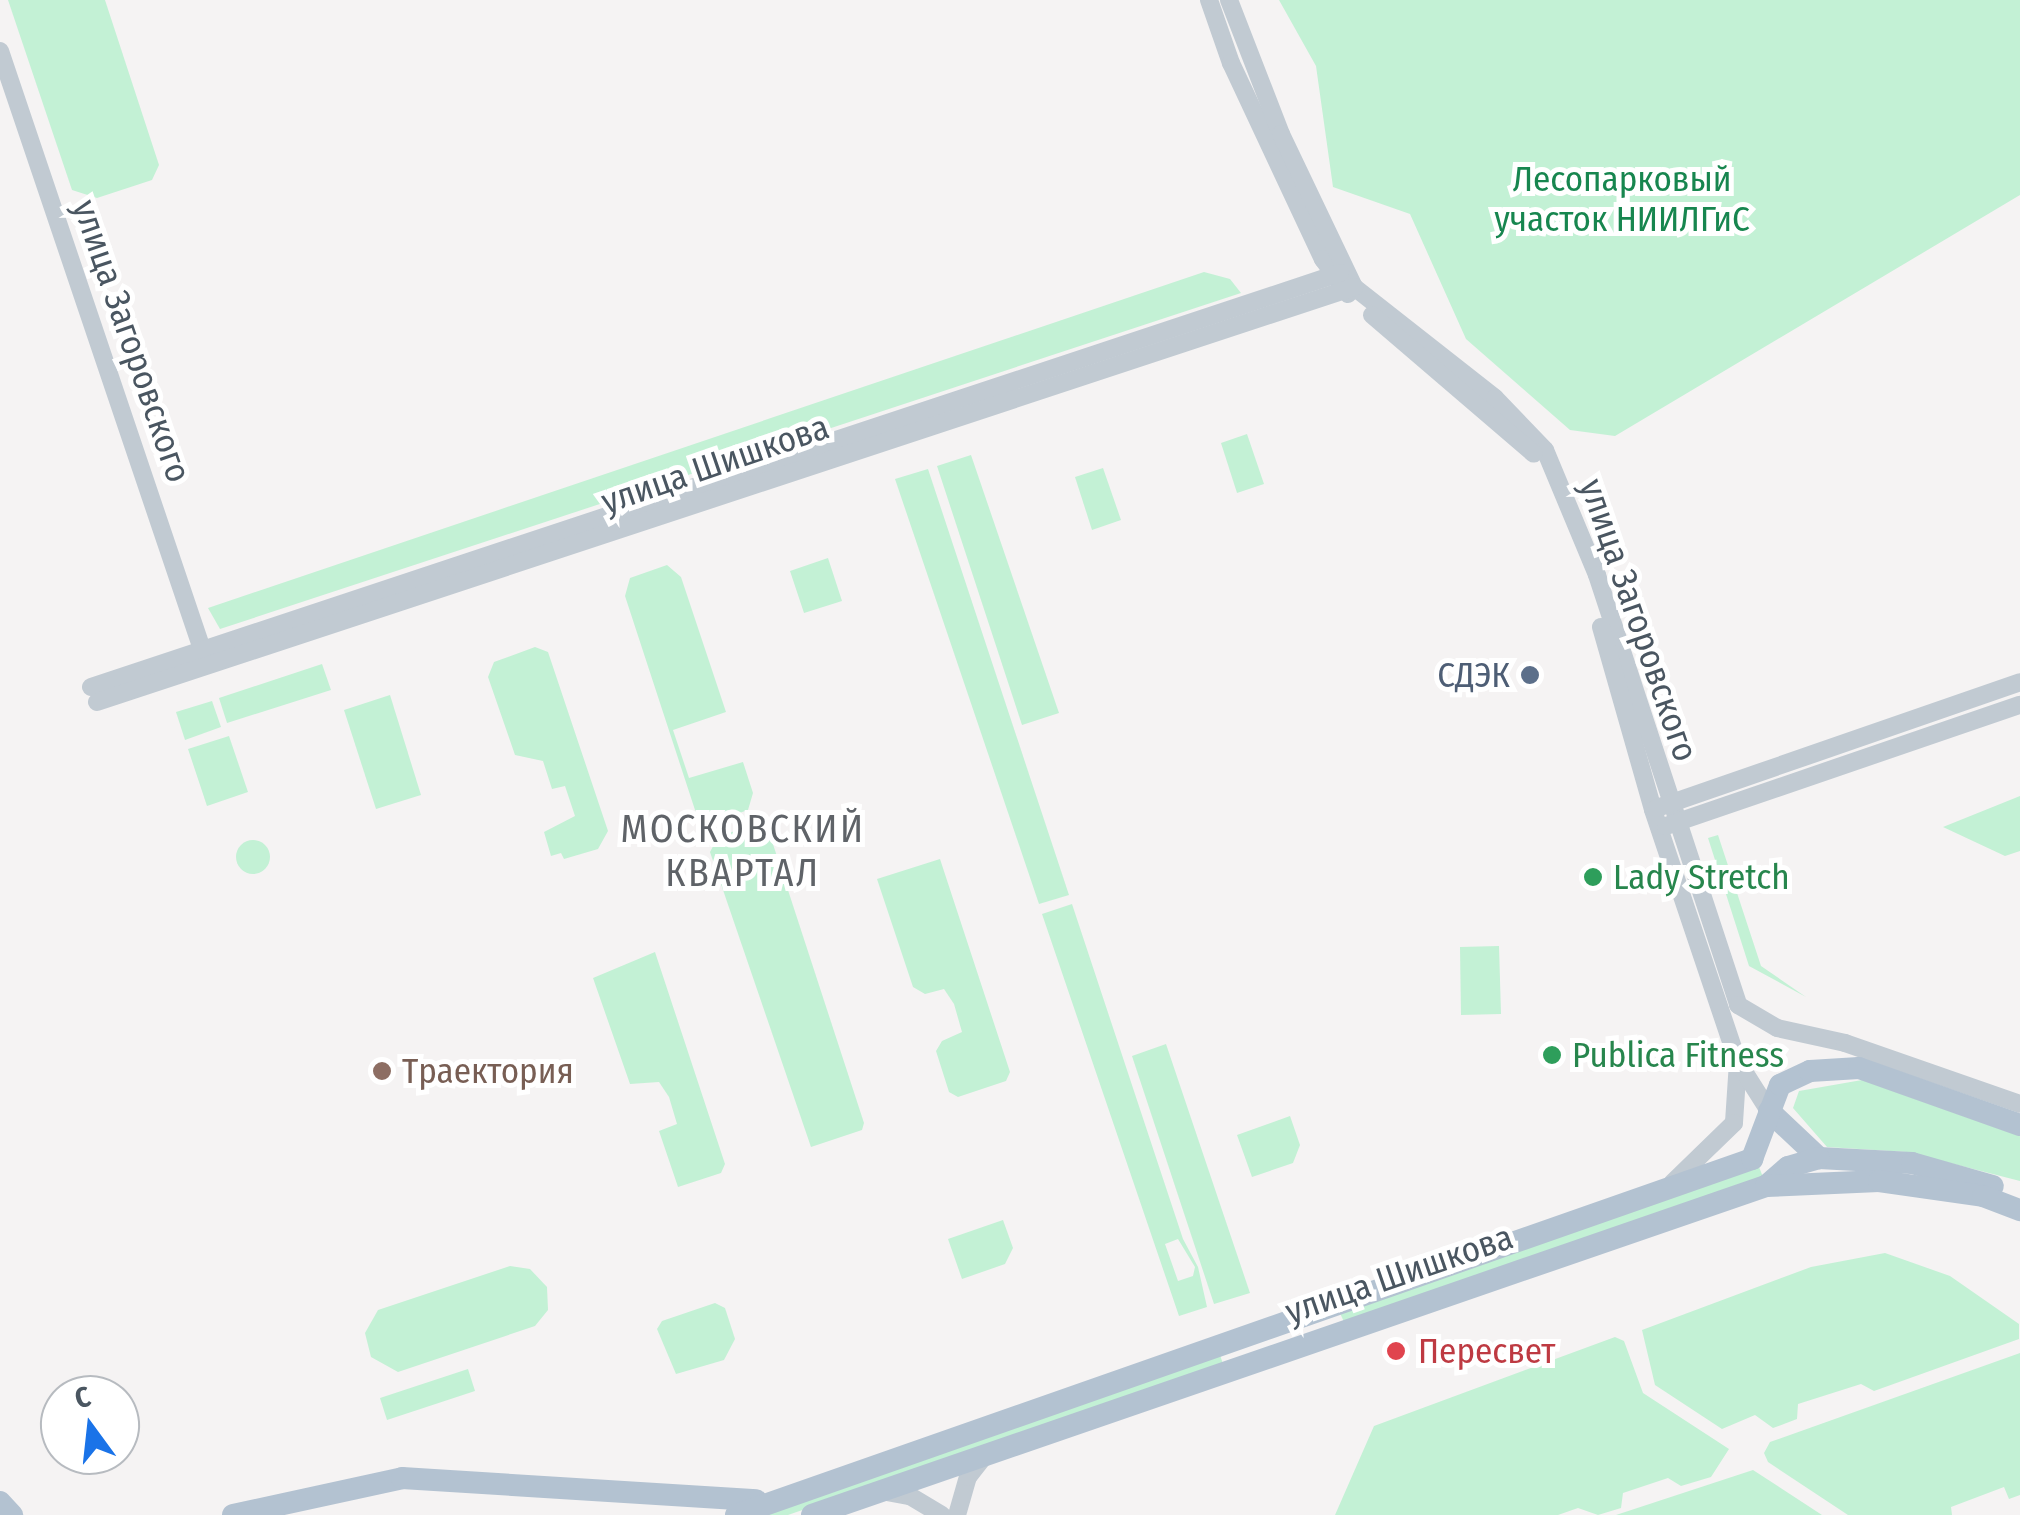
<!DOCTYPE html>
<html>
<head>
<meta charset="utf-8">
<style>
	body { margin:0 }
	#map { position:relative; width:2020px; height:1515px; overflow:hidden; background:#f5f3f3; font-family:"Fira Sans Condensed",sans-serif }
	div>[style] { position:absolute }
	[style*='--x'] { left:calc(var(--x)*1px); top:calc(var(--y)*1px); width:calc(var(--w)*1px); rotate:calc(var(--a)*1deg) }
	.green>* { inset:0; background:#c3f1d5 }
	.round { border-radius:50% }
	.minor>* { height:18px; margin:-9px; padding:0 9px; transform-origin:9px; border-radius:9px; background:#c1cad2 }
	.major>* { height:22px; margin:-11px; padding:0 11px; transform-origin:11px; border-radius:11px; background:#b3c2d1 }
	.dots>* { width:28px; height:28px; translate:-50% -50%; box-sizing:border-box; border:5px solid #fff; border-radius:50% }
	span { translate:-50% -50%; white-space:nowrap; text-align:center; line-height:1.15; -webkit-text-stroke:10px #fff; paint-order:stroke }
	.park-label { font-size:35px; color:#17864f }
	.street-label { font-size:35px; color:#4a5661 }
	.service-label { font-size:35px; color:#4e5e75 }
	.right { translate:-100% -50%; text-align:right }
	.leisure-label { font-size:35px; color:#27864d }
	.left { translate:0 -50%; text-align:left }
	.education-label { font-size:35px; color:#785e54 }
	.health-label { font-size:35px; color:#be3a42 }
	.neighbourhood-label { font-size:38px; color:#5f6368; letter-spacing:2.5px }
	.north { position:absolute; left:40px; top:1375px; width:100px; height:100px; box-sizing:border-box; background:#fff; border:2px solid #b7bbc0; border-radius:50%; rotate:345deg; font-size:28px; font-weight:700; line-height:40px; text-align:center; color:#4a5661 }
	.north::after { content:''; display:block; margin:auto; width:35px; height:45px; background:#1a73e8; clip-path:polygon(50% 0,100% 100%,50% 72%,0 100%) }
</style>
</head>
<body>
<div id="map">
	<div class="green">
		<div style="clip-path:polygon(8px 0,105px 0,159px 165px,152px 180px,97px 198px,72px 190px)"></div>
		<div style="clip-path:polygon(1279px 0,2020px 0,2020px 195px,1615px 436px,1570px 430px,1466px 339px,1410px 214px,1333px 187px,1316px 66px)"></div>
		<div style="clip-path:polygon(1204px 272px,1230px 279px,1241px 293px,220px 629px,208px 608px)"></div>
		<div style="clip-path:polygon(1247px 434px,1264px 484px,1237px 493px,1221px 443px)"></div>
		<div style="clip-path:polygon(971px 455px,1059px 713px,1022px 725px,937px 466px)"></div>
		<div style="clip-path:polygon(1103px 468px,1121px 520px,1092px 530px,1075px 477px)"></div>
		<div style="clip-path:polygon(928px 469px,1069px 895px,1039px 904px,895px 479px)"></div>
		<div style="clip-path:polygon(828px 558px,842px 601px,804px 613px,790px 571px)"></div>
		<div style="clip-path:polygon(667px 565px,681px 577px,726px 712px,673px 730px,689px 778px,743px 762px,753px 793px,748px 810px,713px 822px,695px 810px,625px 596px,630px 578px)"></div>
		<div style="clip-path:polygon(535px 647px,548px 652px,608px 831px,598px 849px,564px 859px,561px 853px,551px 856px,544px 832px,575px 816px,565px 786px,552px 789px,543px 761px,515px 755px,488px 677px,494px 662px)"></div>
		<div style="clip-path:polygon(322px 664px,331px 690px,227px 723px,219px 698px)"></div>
		<div style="clip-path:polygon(390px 695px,421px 795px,376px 809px,344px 710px)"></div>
		<div style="clip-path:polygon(212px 701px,221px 727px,185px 740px,176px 712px)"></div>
		<div style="clip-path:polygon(229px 736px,248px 792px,207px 806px,188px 749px)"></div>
		<div style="clip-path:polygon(2020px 796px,2020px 851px,2005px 856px,1943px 827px)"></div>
		<div style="clip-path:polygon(749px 826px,770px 835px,864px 1123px,862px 1130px,811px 1147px,710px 852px,718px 837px)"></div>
		<div style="clip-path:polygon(1718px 835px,1761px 966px,1806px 997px,1749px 966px,1708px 838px)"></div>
		<div class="round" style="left:236px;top:840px;width:34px;height:34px"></div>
		<div style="clip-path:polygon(940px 859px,1010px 1072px,1006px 1081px,958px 1097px,949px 1092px,936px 1051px,942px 1041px,962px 1032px,954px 1004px,944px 989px,925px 994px,913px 987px,877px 879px)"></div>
		<div style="clip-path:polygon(evenodd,1072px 904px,1183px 1239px,1198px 1267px,1207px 1307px,1179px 1316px,1042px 914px,1072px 904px,1178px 1239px,1195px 1267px,1193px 1276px,1178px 1281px,1165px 1244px,1178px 1239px)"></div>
		<div style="clip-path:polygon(1499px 946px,1501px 1014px,1461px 1015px,1460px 947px)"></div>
		<div style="clip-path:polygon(655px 952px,725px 1164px,721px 1173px,678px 1187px,659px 1131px,677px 1124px,669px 1097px,659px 1082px,630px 1084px,593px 978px)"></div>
		<div style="clip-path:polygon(1166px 1044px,1250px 1293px,1214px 1304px,1132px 1056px)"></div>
		<div style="clip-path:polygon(1862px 1080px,2020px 1136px,2020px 1181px,1907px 1152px,1827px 1147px,1793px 1108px,1799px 1091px)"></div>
		<div style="clip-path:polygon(1290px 1116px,1300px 1145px,1293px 1163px,1252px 1177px,1237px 1135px)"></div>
		<div style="clip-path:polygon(1759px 1167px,1763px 1177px,1344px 1322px,1340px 1313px)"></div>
		<div style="clip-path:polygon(1003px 1220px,1013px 1248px,1005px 1264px,962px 1279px,948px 1239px)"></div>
		<div style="clip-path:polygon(1885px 1253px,1950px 1276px,2019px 1324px,2019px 1339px,1874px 1391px,1861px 1384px,1798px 1404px,1797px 1419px,1773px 1428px,1755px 1415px,1722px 1429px,1655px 1385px,1642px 1330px,1811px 1267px)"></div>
		<div style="clip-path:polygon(510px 1266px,530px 1269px,547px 1287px,548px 1310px,535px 1326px,398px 1372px,371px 1357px,365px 1333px,378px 1310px)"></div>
		<div style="clip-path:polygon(715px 1303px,725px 1308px,735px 1339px,724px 1360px,676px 1374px,657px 1329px,662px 1321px)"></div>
		<div style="clip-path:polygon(1615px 1337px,1624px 1341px,1643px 1393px,1729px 1449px,1711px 1477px,1681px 1486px,1668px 1478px,1623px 1493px,1621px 1508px,1598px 1515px,1578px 1508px,1558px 1515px,1335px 1515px,1374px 1426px)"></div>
		<div style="clip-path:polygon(2020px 1353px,2020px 1495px,2009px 1499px,2004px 1487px,1951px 1507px,1952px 1515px,1848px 1515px,1768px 1462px,1764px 1453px,1770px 1442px)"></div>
		<div style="clip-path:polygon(1220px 1355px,1223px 1364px,788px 1515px,760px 1515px)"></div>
		<div style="clip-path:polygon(468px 1369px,475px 1391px,387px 1420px,380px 1398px)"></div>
		<div style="clip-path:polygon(1753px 1470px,1822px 1515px,1616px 1515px)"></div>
	</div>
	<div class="minor">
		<div style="--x:1209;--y:0;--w:67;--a:70.8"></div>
		<div style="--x:1231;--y:63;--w:217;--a:64.9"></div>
		<div style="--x:1323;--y:259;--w:43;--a:54.5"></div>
		<div style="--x:1229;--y:0;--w:144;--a:68.8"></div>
		<div style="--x:1281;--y:134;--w:170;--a:64.5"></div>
		<div style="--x:1354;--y:287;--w:179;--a:38.2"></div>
		<div style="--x:1495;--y:398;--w:72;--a:46.1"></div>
		<div style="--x:1545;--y:450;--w:135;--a:67.4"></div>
		<div style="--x:1597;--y:575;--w:453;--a:71.8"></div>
		<div style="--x:1738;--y:1005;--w:45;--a:30.5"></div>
		<div style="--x:1777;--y:1028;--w:70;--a:12.4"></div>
		<div style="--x:1845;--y:1043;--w:185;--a:19.2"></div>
		<div style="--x:0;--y:51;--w:634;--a:71.34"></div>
		<div style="--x:1372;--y:315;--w:213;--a:40.6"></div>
		<div style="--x:1601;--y:627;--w:190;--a:74.1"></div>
		<div style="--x:1653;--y:810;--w:266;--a:71.4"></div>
		<div style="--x:1738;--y:1062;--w:61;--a:93.8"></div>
		<div style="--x:1734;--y:1123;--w:86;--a:135.9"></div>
		<div style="--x:91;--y:687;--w:1316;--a:-18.34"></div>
		<div style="--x:97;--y:702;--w:1324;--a:-18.27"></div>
		<div style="--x:1657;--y:808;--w:384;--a:-19.1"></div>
		<div style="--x:1666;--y:826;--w:374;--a:-18.9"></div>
		<div style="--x:1738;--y:1062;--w:58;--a:57.7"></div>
		<div style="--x:881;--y:1491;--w:29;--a:10"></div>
		<div style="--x:910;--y:1496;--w:37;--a:31"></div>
		<div style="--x:957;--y:1515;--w:40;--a:-74"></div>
		<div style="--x:968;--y:1477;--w:28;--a:-52"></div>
	</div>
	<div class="major">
		<div style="--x:1769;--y:1111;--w:69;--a:43.2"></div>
		<div style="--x:1819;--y:1158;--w:93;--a:3.1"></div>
		<div style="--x:1912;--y:1163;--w:84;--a:15.9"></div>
		<div style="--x:1766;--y:1186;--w:29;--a:-41"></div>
		<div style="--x:1788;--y:1167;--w:32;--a:-16"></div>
		<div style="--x:0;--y:1502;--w:18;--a:47"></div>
		<div style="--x:233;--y:1515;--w:173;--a:-12.3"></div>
		<div style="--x:402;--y:1478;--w:355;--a:3.6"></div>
		<div style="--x:736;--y:1515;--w:1077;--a:-19.31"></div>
		<div style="--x:1752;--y:1159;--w:79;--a:-69.3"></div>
		<div style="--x:1780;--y:1085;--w:33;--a:-25"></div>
		<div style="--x:1810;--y:1071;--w:49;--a:-3.5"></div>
		<div style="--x:1859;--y:1068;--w:171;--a:19.5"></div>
		<div style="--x:812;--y:1515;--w:1009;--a:-19.03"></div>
		<div style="--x:1766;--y:1186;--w:113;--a:-2.5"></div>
		<div style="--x:1879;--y:1181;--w:105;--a:8.2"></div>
		<div style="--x:1983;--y:1196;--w:40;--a:21"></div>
	</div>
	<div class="dots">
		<div style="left:1530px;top:675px;background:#5c6f8a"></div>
		<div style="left:1593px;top:877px;background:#2e9e5b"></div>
		<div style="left:1552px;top:1055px;background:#2e9e5b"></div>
		<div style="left:382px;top:1071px;background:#8d6e63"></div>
		<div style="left:1396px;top:1351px;background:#e0444e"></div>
	</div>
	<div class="park-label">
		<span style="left:1622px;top:199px">Лесопарковый<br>участок НИИЛГиС</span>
	</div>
	<div class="street-label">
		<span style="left:132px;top:341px;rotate:71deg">улица Загоровского</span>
		<span style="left:715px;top:464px;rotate:-19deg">улица Шишкова</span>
		<span style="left:1639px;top:620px;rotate:71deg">улица Загоровского</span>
		<span style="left:1399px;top:1274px;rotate:-19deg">улица Шишкова</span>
	</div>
	<div class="service-label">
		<span class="right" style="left:1510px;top:675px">СДЭК</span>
	</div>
	<div class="leisure-label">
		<span class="left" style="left:1613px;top:877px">Lady Stretch</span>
		<span class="left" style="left:1572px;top:1055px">Publica Fitness</span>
	</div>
	<div class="education-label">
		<span class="left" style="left:402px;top:1071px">Траектория</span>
	</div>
	<div class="health-label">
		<span class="left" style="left:1418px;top:1351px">Пересвет</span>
	</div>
	<div class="neighbourhood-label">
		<span style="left:743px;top:852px">МОСКОВСКИЙ<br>КВАРТАЛ</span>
	</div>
	<div class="north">С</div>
</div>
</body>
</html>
